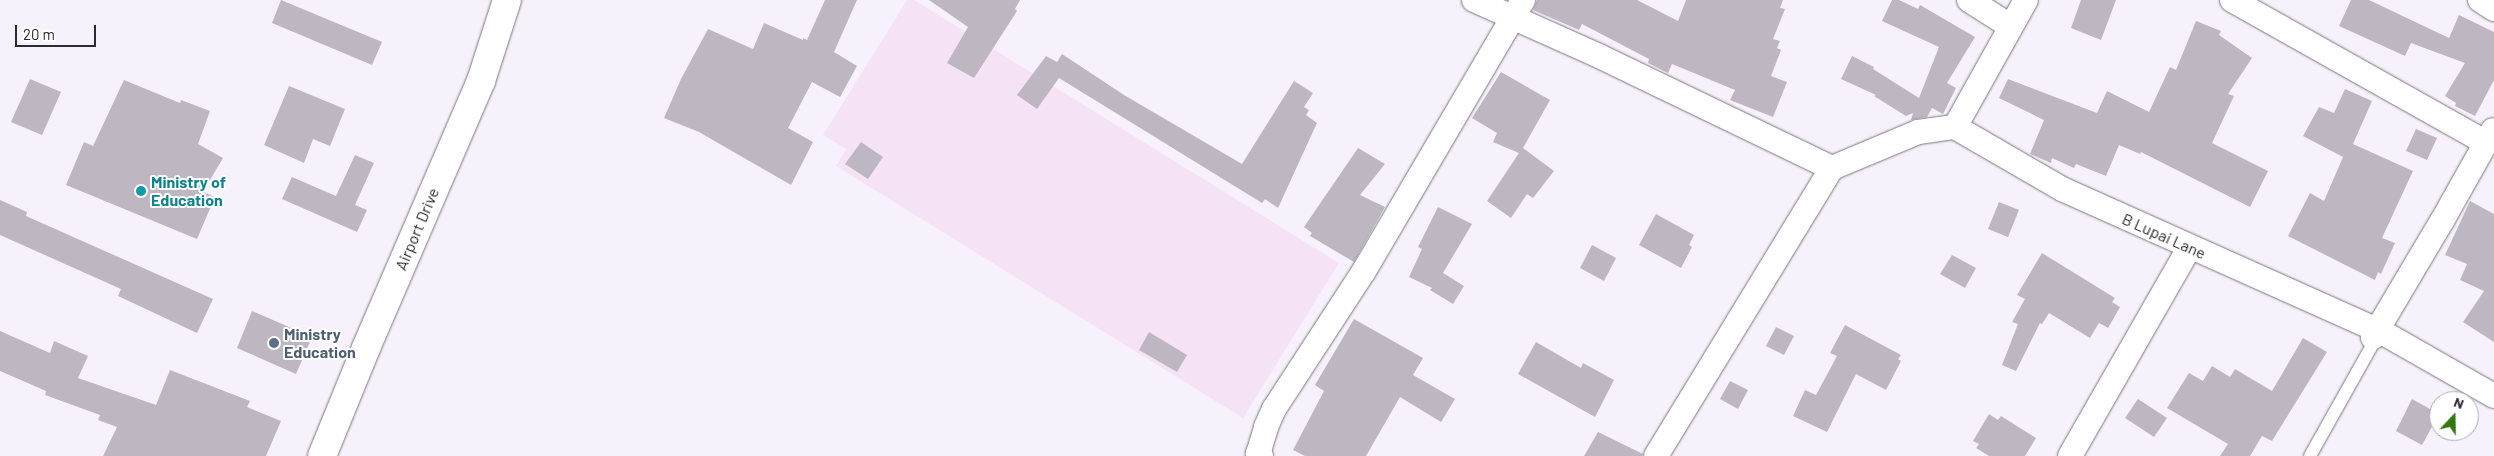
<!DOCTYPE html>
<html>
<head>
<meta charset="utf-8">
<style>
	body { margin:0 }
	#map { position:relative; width:2494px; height:456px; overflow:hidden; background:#f7f1fc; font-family:Barlow,sans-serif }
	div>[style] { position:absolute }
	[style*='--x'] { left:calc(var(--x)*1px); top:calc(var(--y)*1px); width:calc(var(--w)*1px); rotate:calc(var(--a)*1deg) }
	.commercial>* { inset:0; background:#f5e3f5 }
	.building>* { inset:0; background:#beb7c1 }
	.roads { filter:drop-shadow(0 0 1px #7b767f) drop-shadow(0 0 1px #7b767f) }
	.service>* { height:12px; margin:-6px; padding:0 6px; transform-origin:6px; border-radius:6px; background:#fff }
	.minor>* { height:24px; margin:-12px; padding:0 12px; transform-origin:12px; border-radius:12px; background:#fff }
	.primary>* { height:28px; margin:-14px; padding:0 14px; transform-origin:14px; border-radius:14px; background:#fff }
	.dots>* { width:14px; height:14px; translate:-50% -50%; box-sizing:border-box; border:2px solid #fff; border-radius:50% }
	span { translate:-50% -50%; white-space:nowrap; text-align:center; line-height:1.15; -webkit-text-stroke:4px #fff; paint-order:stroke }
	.culture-label { font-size:16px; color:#0d838f; font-weight:700 }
	.left { translate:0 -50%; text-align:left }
	.street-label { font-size:16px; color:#2c2a2e }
	.service-label { font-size:16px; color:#4e5e75; font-weight:700 }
	.north { position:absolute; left:2429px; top:391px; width:50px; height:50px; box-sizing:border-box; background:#fff; border:1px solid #abaaab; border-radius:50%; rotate:21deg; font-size:14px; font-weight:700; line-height:20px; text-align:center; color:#2c2a2e }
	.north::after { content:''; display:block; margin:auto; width:18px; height:22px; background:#367612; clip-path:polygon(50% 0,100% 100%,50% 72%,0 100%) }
	.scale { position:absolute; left:15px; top:25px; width:81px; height:22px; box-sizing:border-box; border:2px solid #2c2a2e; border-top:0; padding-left:6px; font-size:15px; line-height:18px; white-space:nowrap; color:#2c2a2e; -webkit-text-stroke:4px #fff; paint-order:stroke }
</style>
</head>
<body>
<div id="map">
	<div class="commercial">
		<div style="clip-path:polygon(907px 0,914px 0,1339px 263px,1243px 418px,836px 166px,846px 149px,823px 135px)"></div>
	</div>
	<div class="building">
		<div style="clip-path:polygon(281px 0,382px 42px,372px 65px,272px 23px)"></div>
		<div style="clip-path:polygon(825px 0,857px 0,834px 52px,857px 66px,840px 97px,812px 82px,788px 128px,813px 142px,791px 185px,699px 132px,664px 118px,681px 79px,708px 29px,753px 49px,764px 23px,803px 40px,803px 38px,807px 40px)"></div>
		<div style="clip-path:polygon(929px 0,1020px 0,1015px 9px,1017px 11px,974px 78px,947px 63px,968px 27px)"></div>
		<div style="clip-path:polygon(1537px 0,1637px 0,1678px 21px,1686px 0,1783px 0,1780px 8px,1785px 9px,1773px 39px,1780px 41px,1777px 48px,1781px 50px,1771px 76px,1787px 82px,1773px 117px,1730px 100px,1735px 90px,1672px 64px,1668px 73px,1648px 63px,1649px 59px,1582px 24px,1579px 30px,1533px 10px)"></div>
		<div style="clip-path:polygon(1892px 0,1899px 0,1918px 9px,1920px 5px,1975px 37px,1947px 83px,1956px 88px,1943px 114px,1932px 108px,1927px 117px,1911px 120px,1913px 113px,1906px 116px,1874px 96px,1876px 95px,1841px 79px,1852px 56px,1874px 67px,1873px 69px,1919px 98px,1939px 47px,1882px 21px)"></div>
		<div style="clip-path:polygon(2081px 0,2116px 0,2101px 40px,2071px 28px)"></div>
		<div style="clip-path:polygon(2351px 0,2369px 0,2449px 38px,2459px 15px,2494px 32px,2494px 80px,2475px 116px,2455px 106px,2456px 103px,2445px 96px,2465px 63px,2411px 43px,2405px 56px,2339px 26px)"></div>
		<div style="clip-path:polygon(2196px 21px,2221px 31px,2219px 35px,2252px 58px,2228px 94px,2234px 96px,2212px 143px,2268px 171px,2250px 207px,2141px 152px,2140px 154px,2119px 145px,2106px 176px,2076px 164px,2074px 168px,2052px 158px,2051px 163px,2030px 154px,2044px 120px,1999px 98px,2008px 79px,2097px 113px,2107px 91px,2149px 112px,2170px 67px,2176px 70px)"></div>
		<div style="clip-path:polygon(1062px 54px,1124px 95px,1242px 164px,1294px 81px,1313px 93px,1304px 107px,1309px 110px,1306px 115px,1317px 123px,1278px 208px,1265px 199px,1262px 203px,1059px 78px,1037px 109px,1017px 95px,1046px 56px,1057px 62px)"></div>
		<div style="clip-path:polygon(1501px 72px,1550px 100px,1523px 148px,1554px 171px,1533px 198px,1527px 194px,1511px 218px,1487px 201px,1519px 153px,1493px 142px,1497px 133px,1472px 118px)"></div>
		<div style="clip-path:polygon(30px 79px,61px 92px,42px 135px,11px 122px)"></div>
		<div style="clip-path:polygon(124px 80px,180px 103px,181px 100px,210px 111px,198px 144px,223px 158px,203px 192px,215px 197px,197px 239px,66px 185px,84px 142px,93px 146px)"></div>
		<div style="clip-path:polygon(289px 86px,345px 109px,330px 146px,313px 139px,304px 163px,264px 145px)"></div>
		<div style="clip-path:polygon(2345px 89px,2372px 101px,2353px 144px,2413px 171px,2382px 238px,2395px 243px,2381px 274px,2378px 272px,2375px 280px,2288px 236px,2310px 193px,2324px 201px,2343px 157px,2303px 136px,2319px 107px,2334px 113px)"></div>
		<div style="clip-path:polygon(2416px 129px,2437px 138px,2427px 160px,2406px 151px)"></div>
		<div style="clip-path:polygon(861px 142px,883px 157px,868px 179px,845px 164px)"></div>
		<div style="clip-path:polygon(1358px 148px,1385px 164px,1360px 195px,1385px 207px,1354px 262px,1310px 236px,1312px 233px,1304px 227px)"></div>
		<div style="clip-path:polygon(355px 155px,374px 163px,355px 205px,367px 210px,357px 232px,282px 199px,292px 177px,336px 196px)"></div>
		<div style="clip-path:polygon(0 200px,27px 212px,26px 216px,213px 299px,197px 333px,118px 296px,121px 289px,0 235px)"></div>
		<div style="clip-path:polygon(2470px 201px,2494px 214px,2494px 342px,2463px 322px,2484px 291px,2460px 280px,2467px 264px,2445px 255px)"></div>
		<div style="clip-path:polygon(1999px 202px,2019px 210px,2008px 237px,1988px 229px)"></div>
		<div style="clip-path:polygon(1438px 207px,1472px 224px,1443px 273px,1464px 286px,1453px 304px,1430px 290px,1432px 288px,1409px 277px,1422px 249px,1418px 247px)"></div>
		<div style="clip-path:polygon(1656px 214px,1694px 235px,1689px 245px,1692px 247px,1681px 268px,1639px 245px)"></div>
		<div style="clip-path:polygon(1592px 245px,1616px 258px,1604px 281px,1580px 268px)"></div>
		<div style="clip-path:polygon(2042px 253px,2115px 298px,2112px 302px,2120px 307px,2108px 328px,2099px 323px,2090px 338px,2049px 313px,2042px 324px,2040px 323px,2016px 371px,2002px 365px,2018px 324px,2012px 322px,2025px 299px,2017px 295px)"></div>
		<div style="clip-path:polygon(1952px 255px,1976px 268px,1965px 288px,1940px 274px)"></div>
		<div style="clip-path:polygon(252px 311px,312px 337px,296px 374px,237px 348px)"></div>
		<div style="clip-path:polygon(1354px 319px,1423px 358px,1413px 375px,1455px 399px,1441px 422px,1400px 397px,1366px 456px,1305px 456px,1293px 450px,1324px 391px,1315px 385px)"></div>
		<div style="clip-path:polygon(1845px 325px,1901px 355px,1898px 359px,1901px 361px,1886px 390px,1856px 374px,1827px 432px,1793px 416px,1805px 390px,1816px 395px,1837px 356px,1830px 353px)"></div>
		<div style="clip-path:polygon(1776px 327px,1794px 336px,1784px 355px,1766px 346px)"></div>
		<div style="clip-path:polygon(0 331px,50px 353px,54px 341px,88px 356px,78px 378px,156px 405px,170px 370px,250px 401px,247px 407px,281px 421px,266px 456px,103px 456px,117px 427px,98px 420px,100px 415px,45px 395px,46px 391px,0 371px)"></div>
		<div style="clip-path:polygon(1149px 332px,1187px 355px,1177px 372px,1139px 350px)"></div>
		<div style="clip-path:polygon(2303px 338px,2327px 352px,2272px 441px,2262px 436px,2250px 456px,2220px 456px,2228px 444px,2167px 408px,2189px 373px,2203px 381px,2212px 366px,2230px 377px,2235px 369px,2272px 391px)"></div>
		<div style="clip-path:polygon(1536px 342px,1581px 368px,1583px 363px,1614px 380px,1595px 417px,1518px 374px)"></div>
		<div style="clip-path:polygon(1730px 381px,1748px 390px,1738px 409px,1720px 399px)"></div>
		<div style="clip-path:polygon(2138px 399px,2167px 418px,2154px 437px,2125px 418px)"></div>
		<div style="clip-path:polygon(2412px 399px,2439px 414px,2422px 445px,2396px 431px)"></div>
		<div style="clip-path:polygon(1989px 414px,1998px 420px,2001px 416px,2036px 438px,2025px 456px,1989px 456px,1976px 448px,1979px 444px,1973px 441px)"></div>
		<div style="clip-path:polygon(1598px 432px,1643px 454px,1642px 456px,1584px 456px)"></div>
	</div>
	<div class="roads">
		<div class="service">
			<div style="--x:2310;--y:456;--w:141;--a:-60.7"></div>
		</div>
		<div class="minor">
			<div style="--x:1474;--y:0;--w:137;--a:24.1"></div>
			<div style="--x:1599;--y:56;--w:259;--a:25.7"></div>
			<div style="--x:1969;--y:0;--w:49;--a:32.4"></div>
			<div style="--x:2232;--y:0;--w:290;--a:29.3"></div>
			<div style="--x:2480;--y:0;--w:17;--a:33"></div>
			<div style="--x:1955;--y:127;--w:145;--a:-60.8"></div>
			<div style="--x:1832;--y:168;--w:93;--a:-22.7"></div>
			<div style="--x:1918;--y:132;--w:37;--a:-8"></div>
			<div style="--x:1955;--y:127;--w:124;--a:30.1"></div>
			<div style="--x:2062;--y:189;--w:348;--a:24.1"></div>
			<div style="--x:2380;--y:331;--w:131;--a:29.7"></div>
			<div style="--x:2379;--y:332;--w:8;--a:140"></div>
			<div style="--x:2373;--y:337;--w:135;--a:-59.3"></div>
			<div style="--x:2442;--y:221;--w:104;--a:-60.7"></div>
			<div style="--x:1261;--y:456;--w:4;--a:-146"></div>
			<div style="--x:1258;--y:454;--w:28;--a:-73"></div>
			<div style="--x:1266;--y:427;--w:20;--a:-66"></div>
			<div style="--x:1274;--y:409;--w:165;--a:-56.9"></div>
			<div style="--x:1364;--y:271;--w:314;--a:-59.6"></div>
			<div style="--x:1656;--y:456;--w:338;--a:-58.6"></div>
			<div style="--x:2070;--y:456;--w:240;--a:-60.2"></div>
		</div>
		<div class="primary">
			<div style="--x:322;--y:456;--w:117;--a:-67.8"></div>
			<div style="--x:366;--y:348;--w:291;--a:-66.7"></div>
			<div style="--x:481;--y:81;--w:85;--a:-72.2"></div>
		</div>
	</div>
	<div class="dots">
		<div style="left:141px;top:191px;background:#0f9aa8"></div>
		<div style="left:274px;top:343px;background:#5c6f8a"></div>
	</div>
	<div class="culture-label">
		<span class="left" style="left:151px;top:191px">Ministry of<br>Education</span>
	</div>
	<div class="street-label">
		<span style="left:417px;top:229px;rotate:-67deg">Airport Drive</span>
		<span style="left:2164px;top:236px;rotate:24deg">B Lupai Lane</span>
	</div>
	<div class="service-label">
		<span class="left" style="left:284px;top:343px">Ministry<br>Education</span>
	</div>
	<div class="north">N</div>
	<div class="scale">20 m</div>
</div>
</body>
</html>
